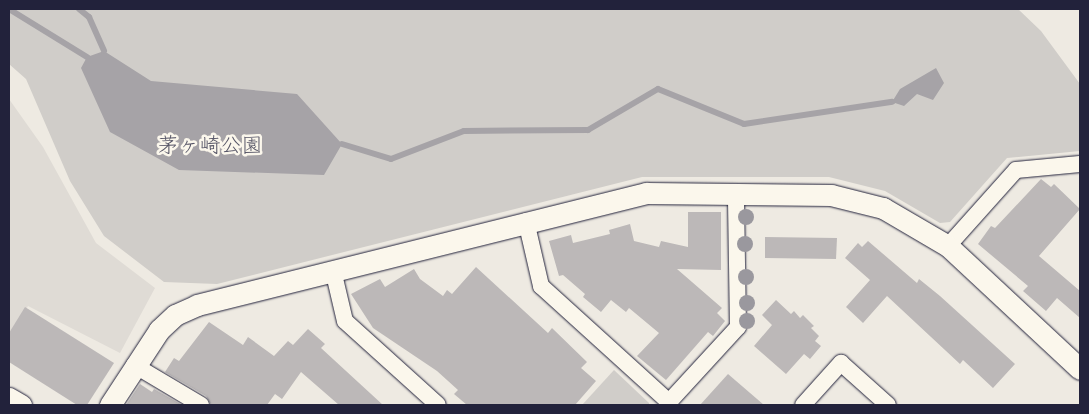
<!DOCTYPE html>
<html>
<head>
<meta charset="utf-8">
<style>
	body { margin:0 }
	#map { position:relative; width:1089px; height:414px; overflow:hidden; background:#eeeae2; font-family:Caveat,"Klee One",sans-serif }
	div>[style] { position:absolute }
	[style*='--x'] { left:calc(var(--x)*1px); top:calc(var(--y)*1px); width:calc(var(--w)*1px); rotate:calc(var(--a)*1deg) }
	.built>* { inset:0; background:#dfdbd5 }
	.green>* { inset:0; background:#d0cdc9 }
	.water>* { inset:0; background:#a6a3a7 }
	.stream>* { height:6px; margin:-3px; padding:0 3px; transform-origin:3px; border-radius:3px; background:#a6a3a7 }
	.building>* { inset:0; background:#bcb8b8 }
	.roads { filter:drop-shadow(0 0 1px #22223b) drop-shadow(0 0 1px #22223b) }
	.minor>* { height:16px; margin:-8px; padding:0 8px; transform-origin:8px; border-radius:8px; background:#fbf7ec }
	.tertiary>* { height:21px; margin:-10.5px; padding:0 10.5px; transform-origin:10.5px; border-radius:10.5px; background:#fbf7ec }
	.trees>* { width:16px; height:16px; margin:-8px; border-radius:50%; background:#9a989e }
	span { translate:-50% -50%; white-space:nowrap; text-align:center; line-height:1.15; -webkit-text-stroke:5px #fbf7ec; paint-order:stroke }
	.park-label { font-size:21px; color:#565566 }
	.frame { position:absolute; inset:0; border:10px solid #22223b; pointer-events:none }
</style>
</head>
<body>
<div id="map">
	<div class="built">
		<div style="clip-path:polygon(9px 99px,43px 147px,96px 243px,155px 288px,120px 353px,28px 306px,9px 336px)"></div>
	</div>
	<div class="green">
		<div style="clip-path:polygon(9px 9px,1018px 9px,1041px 31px,1080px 84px,1080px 151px,1007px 158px,950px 222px,940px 223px,885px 191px,829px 177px,642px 177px,217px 284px,164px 282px,104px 236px,70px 181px,26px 79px,9px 64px)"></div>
		<div style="clip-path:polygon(614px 370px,649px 403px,649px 405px,582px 405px)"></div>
	</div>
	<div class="water">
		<div style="clip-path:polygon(104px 51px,151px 81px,297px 94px,342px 144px,324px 175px,179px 170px,110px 132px,81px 68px,87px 57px)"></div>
		<div style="clip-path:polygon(936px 68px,944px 83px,933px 100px,917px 94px,904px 106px,892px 102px,900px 89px)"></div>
	</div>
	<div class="stream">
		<div style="--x:9;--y:9;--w:92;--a:31.6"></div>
		<div style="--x:79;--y:9;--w:13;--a:39"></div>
		<div style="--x:89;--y:17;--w:37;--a:66"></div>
		<div style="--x:342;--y:144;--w:51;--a:17"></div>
		<div style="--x:391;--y:159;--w:78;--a:-21"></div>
		<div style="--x:464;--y:131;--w:124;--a:-0.5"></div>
		<div style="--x:588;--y:130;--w:81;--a:-30.4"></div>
		<div style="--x:658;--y:89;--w:93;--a:22.1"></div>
		<div style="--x:744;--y:124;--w:150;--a:-8.5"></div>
	</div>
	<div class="building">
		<div style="clip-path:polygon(1041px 179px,1051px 187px,1054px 184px,1080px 209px,1039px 256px,1080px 291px,1080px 318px,1057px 298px,1046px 311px,1023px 291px,1028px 286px,978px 244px,991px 226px,995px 228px)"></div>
		<div style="clip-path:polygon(688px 212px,721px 212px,721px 270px,677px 269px,722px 308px,717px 313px,725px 321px,713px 336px,708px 332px,666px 380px,637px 356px,659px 333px,629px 308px,626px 312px,611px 300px,601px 312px,583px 297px,585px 294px,563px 275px,559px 276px,549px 241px,571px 235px,573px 243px,610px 234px,609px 230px,630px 224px,634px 241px,659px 247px,661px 241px,688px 247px)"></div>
		<div style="clip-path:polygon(765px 237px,837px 238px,836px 259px,765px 258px)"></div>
		<div style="clip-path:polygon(868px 241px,917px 283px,919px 279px,940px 296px,1015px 364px,993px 388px,963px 360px,960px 364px,887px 296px,863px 323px,846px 307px,870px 280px,845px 258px,858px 243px,862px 247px)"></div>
		<div style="clip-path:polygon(476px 267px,548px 333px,552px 328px,587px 362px,581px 368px,596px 381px,575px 405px,467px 405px,454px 394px,458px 390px,437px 371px,373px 328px,351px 294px,380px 279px,385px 287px,414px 269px,420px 279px,443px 296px,447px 290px,452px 294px)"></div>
		<div style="clip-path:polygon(776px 300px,791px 314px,794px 311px,800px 318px,803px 315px,814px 326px,811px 328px,819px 336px,815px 341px,821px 346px,810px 359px,804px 354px,786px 374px,754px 346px,772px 325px,762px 315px)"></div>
		<div style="clip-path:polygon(25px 307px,114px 363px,87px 405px,77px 405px,9px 362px,9px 333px)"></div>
		<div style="clip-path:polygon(209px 322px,243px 345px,248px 337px,274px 356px,288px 341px,293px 345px,308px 329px,325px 344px,321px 348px,383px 405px,339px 405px,301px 372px,282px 399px,275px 394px,267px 405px,211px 405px,206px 396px,165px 372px,174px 358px,179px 361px)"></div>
		<div style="clip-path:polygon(728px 374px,764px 405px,700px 405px)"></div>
		<div style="clip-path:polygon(140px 384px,152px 392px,154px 389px,182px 405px,126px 405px)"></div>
	</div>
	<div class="roads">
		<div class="minor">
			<div style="--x:526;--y:221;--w:67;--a:77"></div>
			<div style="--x:541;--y:286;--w:173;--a:42.2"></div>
			<div style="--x:669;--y:402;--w:102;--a:-47.4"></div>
			<div style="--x:738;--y:327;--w:134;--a:-90.9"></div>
			<div style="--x:948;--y:246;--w:102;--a:-48.2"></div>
			<div style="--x:1016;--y:170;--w:64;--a:-5.4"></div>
			<div style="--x:333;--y:270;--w:52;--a:76.8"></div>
			<div style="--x:345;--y:321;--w:125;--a:42.1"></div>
			<div style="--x:134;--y:365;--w:78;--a:30.8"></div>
			<div style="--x:803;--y:405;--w:57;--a:-47.9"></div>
			<div style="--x:841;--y:363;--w:63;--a:41.8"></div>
		</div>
		<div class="tertiary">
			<div style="--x:9;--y:398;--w:14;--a:30"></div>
			<div style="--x:110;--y:405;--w:90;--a:-56.8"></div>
			<div style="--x:159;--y:330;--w:22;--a:-43"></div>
			<div style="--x:175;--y:315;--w:24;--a:-24"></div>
			<div style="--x:197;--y:305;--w:463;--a:-14"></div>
			<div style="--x:646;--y:193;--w:185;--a:0.6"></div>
			<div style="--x:831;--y:195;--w:54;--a:14"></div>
			<div style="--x:883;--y:208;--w:75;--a:30.3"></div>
			<div style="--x:948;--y:246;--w:180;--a:43"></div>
		</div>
	</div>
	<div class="trees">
		<div style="left:746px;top:217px"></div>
		<div style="left:745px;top:244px"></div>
		<div style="left:746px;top:277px"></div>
		<div style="left:747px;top:303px"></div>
		<div style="left:747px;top:321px"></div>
	</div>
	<div class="park-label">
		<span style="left:210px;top:145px">茅ヶ崎公園</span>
	</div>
	<div class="frame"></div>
</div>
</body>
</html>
